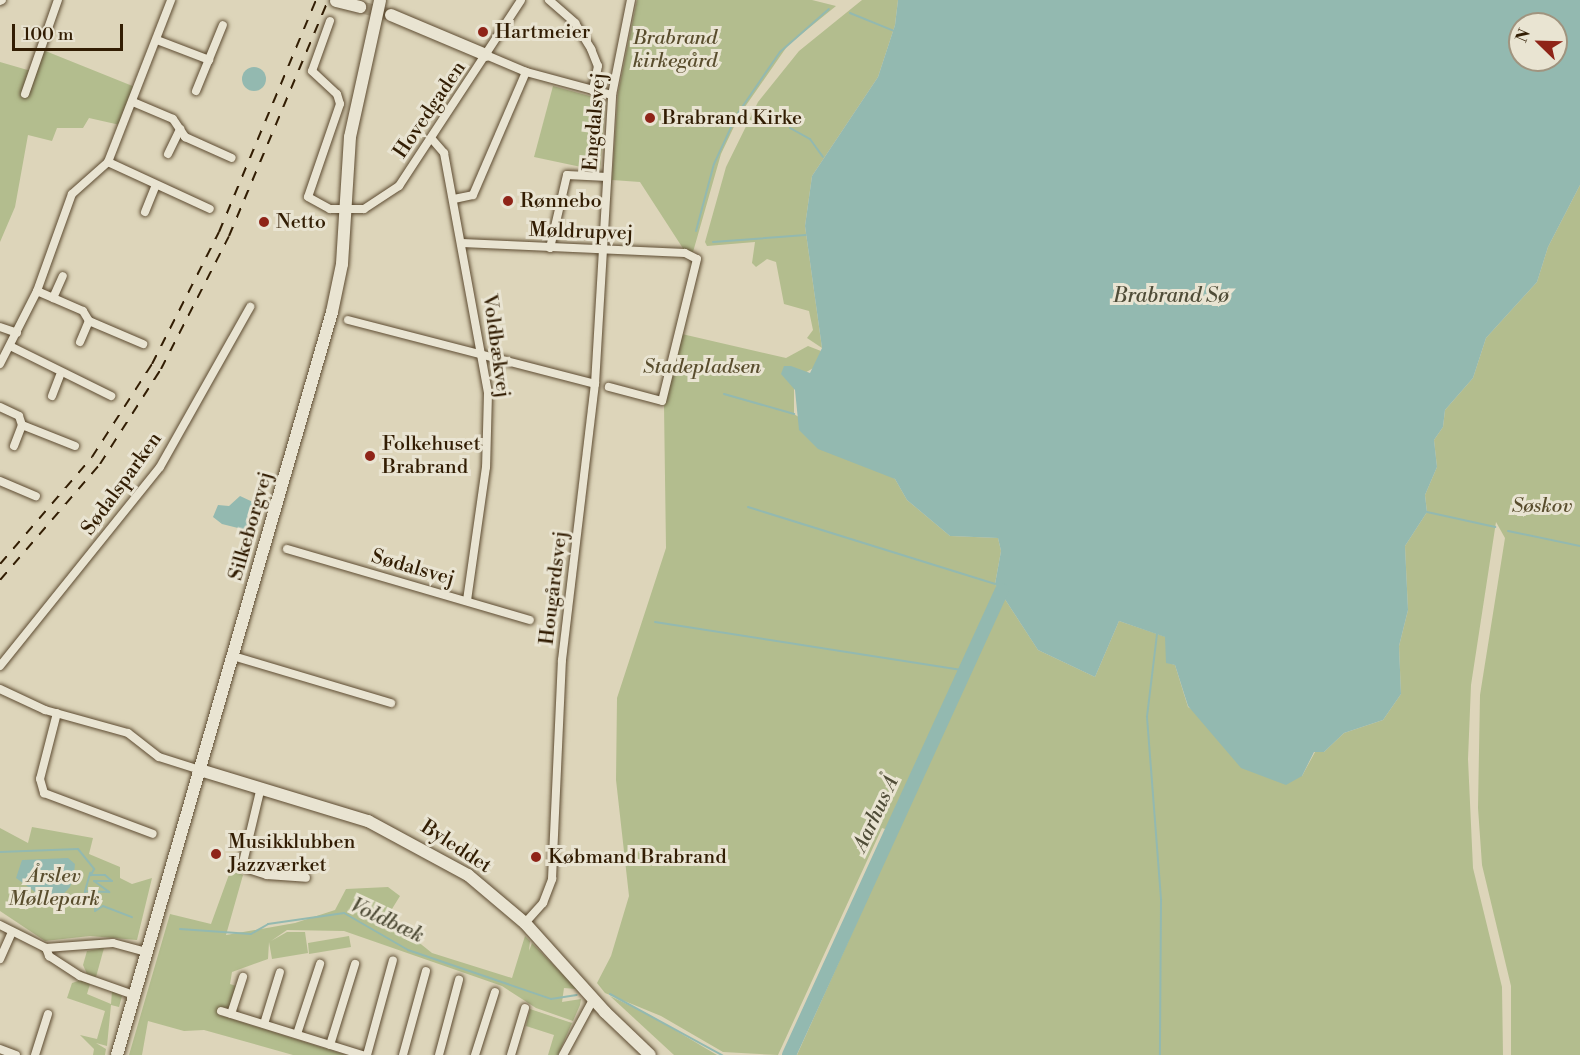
<!DOCTYPE html>
<html>
<head>
<meta charset="utf-8">
<style>
	body { margin:0 }
	#map { position:relative; width:1580px; height:1055px; overflow:hidden; background:#ddd5ba; font-family:"Libre Bodoni",serif }
	div>[style] { position:absolute }
	[style*='--x'] { left:calc(var(--x)*1px); top:calc(var(--y)*1px); width:calc(var(--w)*1px); rotate:calc(var(--a)*1deg) }
	.green>* { inset:0; background:#b3bd8e }
	.water>* { inset:0; background:#93b9b0 }
	.round { border-radius:50% }
	.stream>* { height:2px; margin:-1px; padding:0 1px; transform-origin:1px; border-radius:1px; background:#93b9b0 }
	.river>* { height:14px; margin:-7px; padding:0 7px; transform-origin:7px; border-radius:7px; background:#93b9b0 }
	.secondary-tunnel>* { height:12px; margin-top:-6px; transform-origin:0; background:repeating-linear-gradient(90deg,#bbb095 0 12px,transparent 0 18px) }
	.roads { filter:drop-shadow(0 0 2px #5d4b31) drop-shadow(0 0 2px #5d4b31) }
	.street>* { height:8px; margin:-4px; padding:0 4px; transform-origin:4px; border-radius:4px; background:#e9e4d2 }
	.secondary>* { height:12px; margin:-6px; padding:0 6px; transform-origin:6px; border-radius:6px; background:#e9e4d2 }
	.rail>* { height:2px; margin-top:-1px; transform-origin:0; background:repeating-linear-gradient(90deg,#321d03 0 10px,transparent 0 20px) }
	.dots>* { width:16px; height:16px; translate:-50% -50%; box-sizing:border-box; border:3px solid #e9e4d2; border-radius:50% }
	span { translate:-50% -50%; white-space:nowrap; text-align:center; line-height:1.15; -webkit-text-stroke:6px #e9e4d2; paint-order:stroke }
	.poi-label { font-size:20px; color:#321d03 }
	.left { translate:0 -50%; text-align:left }
	.park-label { font-size:20px; color:#594d2d; font-style:italic }
	.street-label { font-size:20px; color:#321d03 }
	.water-label { font-size:21px; color:#4f4c37; font-style:italic }
	.north { position:absolute; left:1508px; top:12px; width:60px; height:60px; box-sizing:border-box; background:#e9e4d2; border:2px solid #a0947f; border-radius:50%; rotate:293deg; font-size:16px; font-weight:700; line-height:24px; text-align:center; color:#321d03 }
	.north::after { content:''; display:block; margin:auto; width:21px; height:27px; background:#8f2418; clip-path:polygon(50% 0,100% 100%,50% 72%,0 100%) }
	.scale { position:absolute; left:12px; top:24px; width:111px; height:27px; box-sizing:border-box; border:3px solid #321d03; border-top:0; padding-left:8px; font-size:18px; line-height:21px; white-space:nowrap; color:#321d03; -webkit-text-stroke:4px #e9e4d2; paint-order:stroke }
</style>
</head>
<body>
<div id="map">
	<div class="green">
		<div style="clip-path:polygon(637px 0,812px 0,836px 6px,788px 45px,740px 114px,721px 154px,693px 252px,684px 250px,640px 182px,612px 180px,618px 93px)"></div>
		<div style="clip-path:polygon(862px 0,898px 0,895px 25px,878px 77px,812px 176px,805px 226px,822px 348px,807px 338px,813px 330px,809px 311px,784px 304px,776px 262px,767px 259px,756px 267px,752px 263px,755px 242px,707px 246px,705px 242px,726px 167px,758px 102px,799px 51px)"></div>
		<div style="clip-path:polygon(43px 50px,135px 87px,120px 125px,89px 118px,83px 128px,57px 128px,52px 141px,28px 135px,15px 207px,0 242px,0 62px,31px 71px)"></div>
		<div style="clip-path:polygon(553px 86px,597px 98px,605px 108px,600px 171px,534px 157px)"></div>
		<div style="clip-path:polygon(1580px 185px,1580px 1055px,1511px 1055px,1511px 986px,1482px 865px,1478px 808px,1480px 695px,1505px 538px,1496px 522px,1471px 685px,1468px 759px,1473px 868px,1502px 987px,1503px 1055px,797px 1055px,897px 833px,882px 828px,778px 1055px,723px 1052px,661px 1016px,605px 993px,597px 983px,611px 956px,629px 896px,616px 780px,617px 698px,666px 548px,664px 406px,682px 334px,786px 358px,808px 346px,821px 351px,815px 367px,803px 374px,794px 388px,794px 414px,895px 479px,907px 500px,950px 536px,998px 538px,1001px 551px,995px 584px,1038px 650px,1095px 677px,1119px 621px,1166px 637px,1166px 662px,1175px 665px,1188px 707px,1302px 776px,1315px 752px,1324px 752px,1344px 733px,1383px 720px,1401px 694px,1399px 646px,1408px 610px,1405px 546px,1427px 512px,1425px 495px,1437px 467px,1434px 440px,1443px 427px,1445px 410px,1473px 378px,1486px 338px,1537px 282px,1548px 247px)"></div>
		<div style="clip-path:polygon(32px 827px,93px 838px,89px 854px,120px 867px,120px 878px,132px 884px,152px 878px,137px 940px,90px 936px,45px 941px,0 911px,0 828px,28px 843px)"></div>
		<div style="clip-path:polygon(231px 869px,243px 875px,226px 935px,295px 923px,335px 910px,346px 889px,388px 887px,400px 896px,387px 917px,432px 953px,512px 978px,525px 936px,530px 941px,529px 951px,518px 980px,532px 943px,577px 989px,564px 988px,562px 1002px,581px 999px,580px 1005px,573px 1021px,536px 1008px,502px 986px,344px 931px,287px 930px,271px 941px,287px 932px,305px 932px,308px 953px,272px 959px,269px 942px,268px 959px,232px 972px,230px 984px,236px 986px,229px 1008px,221px 1007px,219px 1015px,346px 1055px,293px 1055px,204px 1030px,184px 1031px,148px 1021px,142px 1055px,129px 1055px,170px 914px,211px 924px)"></div>
		<div style="clip-path:polygon(349px 936px,351px 947px,309px 954px,308px 943px)"></div>
		<div style="clip-path:polygon(104px 948px,96px 977px,87px 974px,83px 965px,87px 951px)"></div>
		<div style="clip-path:polygon(81px 980px,90px 984px,87px 994px,111px 1004px,112px 991px,122px 996px,119px 1007px,111px 1005px,107px 1046px,96px 1043px,106px 1049px,105px 1055px,93px 1055px,94px 1049px,80px 1035px,97px 1039px,105px 1011px,67px 998px,72px 983px)"></div>
		<div style="clip-path:polygon(610px 996px,648px 1014px,717px 1055px,674px 1055px)"></div>
		<div style="clip-path:polygon(530px 1009px,572px 1023px,558px 1055px,548px 1055px,554px 1035px,526px 1026px)"></div>
	</div>
	<div class="water">
		<div style="clip-path:polygon(evenodd,898px 0,1580px 0,1580px 185px,1548px 247px,1537px 282px,1486px 338px,1473px 378px,1445px 410px,1443px 427px,1434px 440px,1437px 467px,1425px 495px,1427px 512px,1405px 546px,1408px 610px,1399px 646px,1401px 694px,1383px 720px,1344px 733px,1324px 752px,1314px 752px,1302px 776px,1286px 785px,1241px 768px,1188px 706px,1175px 665px,1166px 663px,1165px 637px,1119px 621px,1095px 677px,1038px 650px,995px 584px,1001px 551px,998px 538px,950px 536px,907px 500px,895px 479px,818px 449px,799px 430px,795px 390px,781px 374px,784px 366px,791px 366px,810px 373px,822px 348px,805px 226px,812px 176px,878px 77px,895px 25px,898px 0,1520px 24px,1556px 24px,1556px 60px,1520px 60px,1520px 24px)"></div>
		<div class="round" style="left:242px;top:67px;width:24px;height:24px"></div>
		<div style="clip-path:polygon(240px 496px,255px 503px,258px 513px,250px 531px,222px 524px,213px 517px,218px 505px,229px 506px)"></div>
		<div style="clip-path:polygon(68px 858px,75px 864px,74px 873px,70px 887px,53px 905px,16px 878px,22px 860px)"></div>
	</div>
	<div class="stream">
		<div style="--x:850;--y:13;--w:48;--a:22.2"></div>
		<div style="--x:738;--y:113;--w:74;--a:-55.5"></div>
		<div style="--x:780;--y:52;--w:65;--a:-41.3"></div>
		<div style="--x:790;--y:128;--w:23;--a:29"></div>
		<div style="--x:810;--y:139;--w:22;--a:54"></div>
		<div style="--x:696;--y:231;--w:69;--a:-75"></div>
		<div style="--x:714;--y:164;--w:47;--a:-65.1"></div>
		<div style="--x:713;--y:242;--w:93;--a:-4.3"></div>
		<div style="--x:724;--y:394;--w:73;--a:15.9"></div>
		<div style="--x:748;--y:507;--w:259;--a:17.3"></div>
		<div style="--x:1427;--y:512;--w:70;--a:12.4"></div>
		<div style="--x:1508;--y:531;--w:74;--a:11.8"></div>
		<div style="--x:655;--y:622;--w:312;--a:8.9"></div>
		<div style="--x:1157;--y:634;--w:84;--a:96.9"></div>
		<div style="--x:1147;--y:717;--w:184;--a:85.6"></div>
		<div style="--x:1161;--y:900;--w:155;--a:90.4"></div>
		<div style="--x:0;--y:852;--w:78;--a:-2.2"></div>
		<div style="--x:78;--y:849;--w:26;--a:51"></div>
		<div style="--x:94;--y:869;--w:7;--a:117"></div>
		<div style="--x:91;--y:875;--w:14;--a:0"></div>
		<div style="--x:105;--y:875;--w:9;--a:41"></div>
		<div style="--x:112;--y:881;--w:18;--a:180"></div>
		<div style="--x:94;--y:881;--w:19;--a:36"></div>
		<div style="--x:109;--y:892;--w:24;--a:-178"></div>
		<div style="--x:85;--y:891;--w:9;--a:96"></div>
		<div style="--x:84;--y:900;--w:8;--a:-14"></div>
		<div style="--x:92;--y:898;--w:9;--a:117"></div>
		<div style="--x:88;--y:906;--w:10;--a:-37"></div>
		<div style="--x:96;--y:900;--w:11;--a:95"></div>
		<div style="--x:95;--y:911;--w:9;--a:-32"></div>
		<div style="--x:103;--y:906;--w:31;--a:21"></div>
		<div style="--x:85;--y:891;--w:19;--a:-74"></div>
		<div style="--x:180;--y:929;--w:71;--a:4"></div>
		<div style="--x:251;--y:934;--w:20;--a:-30"></div>
		<div style="--x:268;--y:924;--w:77;--a:-8.2"></div>
		<div style="--x:344;--y:913;--w:74;--a:30"></div>
		<div style="--x:408;--y:950;--w:151;--a:18.9"></div>
		<div style="--x:551;--y:999;--w:26;--a:-9"></div>
		<div style="--x:610;--y:994;--w:128;--a:28.6"></div>
	</div>
	<div class="river">
		<div style="--x:789;--y:1055;--w:511;--a:-65.39"></div>
	</div>
	<div class="secondary-tunnel">
		<div style="--x:360;--y:7;--w:32;--a:14"></div>
	</div>
	<div class="roads">
		<div class="street">
			<div style="--x:549;--y:0;--w:35;--a:41"></div>
			<div style="--x:575;--y:23;--w:31;--a:58"></div>
			<div style="--x:591;--y:49;--w:18;--a:68"></div>
			<div style="--x:598;--y:66;--w:25;--a:102"></div>
			<div style="--x:0;--y:1;--w:2;--a:-27"></div>
			<div style="--x:330;--y:21;--w:53;--a:109.8"></div>
			<div style="--x:312;--y:71;--w:34;--a:43"></div>
			<div style="--x:337;--y:94;--w:10;--a:73"></div>
			<div style="--x:340;--y:104;--w:98;--a:109"></div>
			<div style="--x:308;--y:197;--w:25;--a:29"></div>
			<div style="--x:330;--y:209;--w:34;--a:0"></div>
			<div style="--x:364;--y:209;--w:42;--a:-33.3"></div>
			<div style="--x:399;--y:186;--w:222;--a:-56.7"></div>
			<div style="--x:157;--y:40;--w:56;--a:21"></div>
			<div style="--x:486;--y:55;--w:43;--a:23"></div>
			<div style="--x:526;--y:72;--w:89;--a:15"></div>
			<div style="--x:196;--y:91;--w:71;--a:-67.8"></div>
			<div style="--x:25;--y:94;--w:100;--a:-70.7"></div>
			<div style="--x:133;--y:102;--w:43;--a:23"></div>
			<div style="--x:173;--y:119;--w:22;--a:56"></div>
			<div style="--x:185;--y:137;--w:51;--a:24.1"></div>
			<div style="--x:431;--y:138;--w:20;--a:49"></div>
			<div style="--x:444;--y:153;--w:244;--a:79.6"></div>
			<div style="--x:488;--y:393;--w:74;--a:91.5"></div>
			<div style="--x:486;--y:467;--w:135;--a:98.1"></div>
			<div style="--x:168;--y:154;--w:28;--a:-64"></div>
			<div style="--x:108;--y:162;--w:112;--a:24.7"></div>
			<div style="--x:454;--y:199;--w:19;--a:-12"></div>
			<div style="--x:473;--y:195;--w:134;--a:-66.7"></div>
			<div style="--x:145;--y:212;--w:29;--a:-68"></div>
			<div style="--x:462;--y:243;--w:223;--a:2.6"></div>
			<div style="--x:685;--y:253;--w:13;--a:27"></div>
			<div style="--x:697;--y:259;--w:146;--a:103.8"></div>
			<div style="--x:662;--y:401;--w:55;--a:-165.2"></div>
			<div style="--x:550;--y:248;--w:75;--a:-76.9"></div>
			<div style="--x:567;--y:175;--w:40;--a:2.9"></div>
			<div style="--x:37;--y:291;--w:50;--a:23.5"></div>
			<div style="--x:83;--y:311;--w:12;--a:59"></div>
			<div style="--x:89;--y:321;--w:59;--a:23.1"></div>
			<div style="--x:53;--y:298;--w:24;--a:-66"></div>
			<div style="--x:348;--y:320;--w:255;--a:14.5"></div>
			<div style="--x:0;--y:327;--w:18;--a:19"></div>
			<div style="--x:80;--y:342;--w:23;--a:-67"></div>
			<div style="--x:10;--y:346;--w:113;--a:26.3"></div>
			<div style="--x:0;--y:364;--w:82;--a:-63.1"></div>
			<div style="--x:37;--y:291;--w:103;--a:-70.2"></div>
			<div style="--x:72;--y:194;--w:48;--a:-41.6"></div>
			<div style="--x:108;--y:162;--w:174;--a:-68.7"></div>
			<div style="--x:52;--y:396;--w:22;--a:-69"></div>
			<div style="--x:0;--y:407;--w:21;--a:25"></div>
			<div style="--x:19;--y:416;--w:9;--a:72"></div>
			<div style="--x:22;--y:425;--w:57;--a:21.6"></div>
			<div style="--x:14;--y:446;--w:22;--a:-69"></div>
			<div style="--x:0;--y:481;--w:39;--a:23"></div>
			<div style="--x:287;--y:549;--w:253;--a:16.3"></div>
			<div style="--x:233;--y:656;--w:165;--a:16.6"></div>
			<div style="--x:0;--y:666;--w:255;--a:-51.2"></div>
			<div style="--x:160;--y:467;--w:184;--a:-60.6"></div>
			<div style="--x:0;--y:689;--w:50;--a:25"></div>
			<div style="--x:45;--y:710;--w:86;--a:15.5"></div>
			<div style="--x:128;--y:733;--w:39;--a:38"></div>
			<div style="--x:159;--y:757;--w:43;--a:17.6"></div>
			<div style="--x:57;--y:713;--w:68;--a:104.4"></div>
			<div style="--x:40;--y:779;--w:15;--a:74"></div>
			<div style="--x:44;--y:793;--w:116;--a:20.6"></div>
			<div style="--x:261;--y:787;--w:82;--a:103.4"></div>
			<div style="--x:242;--y:867;--w:26;--a:18"></div>
			<div style="--x:267;--y:875;--w:39;--a:4"></div>
			<div style="--x:525;--y:923;--w:27;--a:-48"></div>
			<div style="--x:543;--y:903;--w:26;--a:-69"></div>
			<div style="--x:552;--y:879;--w:219;--a:-87.4"></div>
			<div style="--x:562;--y:660;--w:278;--a:-83.2"></div>
			<div style="--x:595;--y:384;--w:289;--a:-86.6"></div>
			<div style="--x:612;--y:95;--w:97;--a:-78.7"></div>
			<div style="--x:0;--y:925;--w:51;--a:26.6"></div>
			<div style="--x:46;--y:948;--w:67;--a:-4.3"></div>
			<div style="--x:113;--y:943;--w:35;--a:15"></div>
			<div style="--x:46;--y:948;--w:9;--a:69"></div>
			<div style="--x:49;--y:956;--w:37;--a:33"></div>
			<div style="--x:80;--y:976;--w:57;--a:19.4"></div>
			<div style="--x:0;--y:959;--w:30;--a:-66"></div>
			<div style="--x:221;--y:1011;--w:148;--a:17.3"></div>
			<div style="--x:231;--y:1014;--w:39;--a:-72"></div>
			<div style="--x:264;--y:1024;--w:54;--a:-72.9"></div>
			<div style="--x:297;--y:1034;--w:74;--a:-71.8"></div>
			<div style="--x:330;--y:1045;--w:85;--a:-72.8"></div>
			<div style="--x:0;--y:1049;--w:17;--a:21"></div>
			<div style="--x:35;--y:1055;--w:43;--a:-72.4"></div>
			<div style="--x:367;--y:1055;--w:98;--a:-74.7"></div>
			<div style="--x:403;--y:1055;--w:87;--a:-74.7"></div>
			<div style="--x:439;--y:1055;--w:78;--a:-75.1"></div>
			<div style="--x:475;--y:1055;--w:66;--a:-72.4"></div>
			<div style="--x:511;--y:1055;--w:49;--a:-73.4"></div>
			<div style="--x:563;--y:1055;--w:65;--a:-61.5"></div>
		</div>
		<div class="secondary">
			<div style="--x:336;--y:1;--w:25;--a:14"></div>
			<div style="--x:391;--y:15;--w:103;--a:22.8"></div>
			<div style="--x:200;--y:770;--w:176;--a:16.9"></div>
			<div style="--x:368;--y:821;--w:114;--a:28.4"></div>
			<div style="--x:468;--y:875;--w:75;--a:40.1"></div>
			<div style="--x:525;--y:923;--w:120;--a:48"></div>
			<div style="--x:605;--y:1012;--w:62;--a:43.7"></div>
			<div style="--x:117;--y:1055;--w:773;--a:-73.86"></div>
			<div style="--x:332;--y:312;--w:49;--a:-78.2"></div>
			<div style="--x:342;--y:264;--w:127;--a:-86.4"></div>
			<div style="--x:350;--y:137;--w:140;--a:-77.6"></div>
		</div>
	</div>
	<div class="rail">
		<div style="--x:0;--y:564;--w:141;--a:-49.3"></div>
		<div style="--x:92;--y:457;--w:111;--a:-57.2"></div>
		<div style="--x:152;--y:364;--w:148;--a:-63.1"></div>
		<div style="--x:219;--y:232;--w:251;--a:-67.3"></div>
		<div style="--x:0;--y:580;--w:153;--a:-49.2"></div>
		<div style="--x:100;--y:464;--w:113;--a:-57.3"></div>
		<div style="--x:161;--y:369;--w:149;--a:-62.9"></div>
		<div style="--x:229;--y:236;--w:256;--a:-67.2"></div>
	</div>
	<div class="dots">
		<div style="left:483px;top:32px;background:#8f2418"></div>
		<div style="left:650px;top:118px;background:#8f2418"></div>
		<div style="left:508px;top:201px;background:#8f2418"></div>
		<div style="left:264px;top:222px;background:#8f2418"></div>
		<div style="left:370px;top:456px;background:#8f2418"></div>
		<div style="left:216px;top:854px;background:#8f2418"></div>
		<div style="left:536px;top:857px;background:#8f2418"></div>
	</div>
	<div class="poi-label">
		<span class="left" style="left:495px;top:32px">Hartmeier</span>
		<span class="left" style="left:662px;top:118px">Brabrand Kirke</span>
		<span class="left" style="left:520px;top:201px">Rønnebo</span>
		<span class="left" style="left:276px;top:222px">Netto</span>
		<span class="left" style="left:382px;top:456px">Folkehuset<br>Brabrand</span>
		<span class="left" style="left:228px;top:854px">Musikklubben<br>Jazzværket</span>
		<span class="left" style="left:548px;top:857px">Købmand Brabrand</span>
	</div>
	<div class="park-label">
		<span style="left:675px;top:50px">Brabrand<br>kirkegård</span>
		<span style="left:702px;top:367px">Stadepladsen</span>
		<span style="left:1542px;top:506px">Søskov</span>
		<span style="left:54px;top:888px">Årslev<br>Møllepark</span>
	</div>
	<div class="street-label">
		<span style="left:430px;top:110px;rotate:-56deg">Hovedgaden</span>
		<span style="left:595px;top:122px;rotate:-85deg">Engdalsvej</span>
		<span style="left:581px;top:232px;rotate:2deg">Møldrupvej</span>
		<span style="left:496px;top:346px;rotate:82deg">Voldbækvej</span>
		<span style="left:122px;top:484px;rotate:-54deg">Sødalsparken</span>
		<span style="left:251px;top:526px;rotate:-74deg">Silkeborgvej</span>
		<span style="left:413px;top:568px;rotate:16deg">Sødalsvej</span>
		<span style="left:554px;top:588px;rotate:-83deg">Hougårdsvej</span>
		<span style="left:456px;top:847px;rotate:33deg">Byleddet</span>
	</div>
	<div class="water-label">
		<span style="left:1171px;top:296px">Brabrand Sø</span>
		<span style="left:876px;top:814px;rotate:-65deg">Aarhus Å</span>
		<span style="left:387px;top:921px;rotate:25deg">Voldbæk</span>
	</div>
	<div class="north">N</div>
	<div class="scale">100 m</div>
</div>
</body>
</html>
